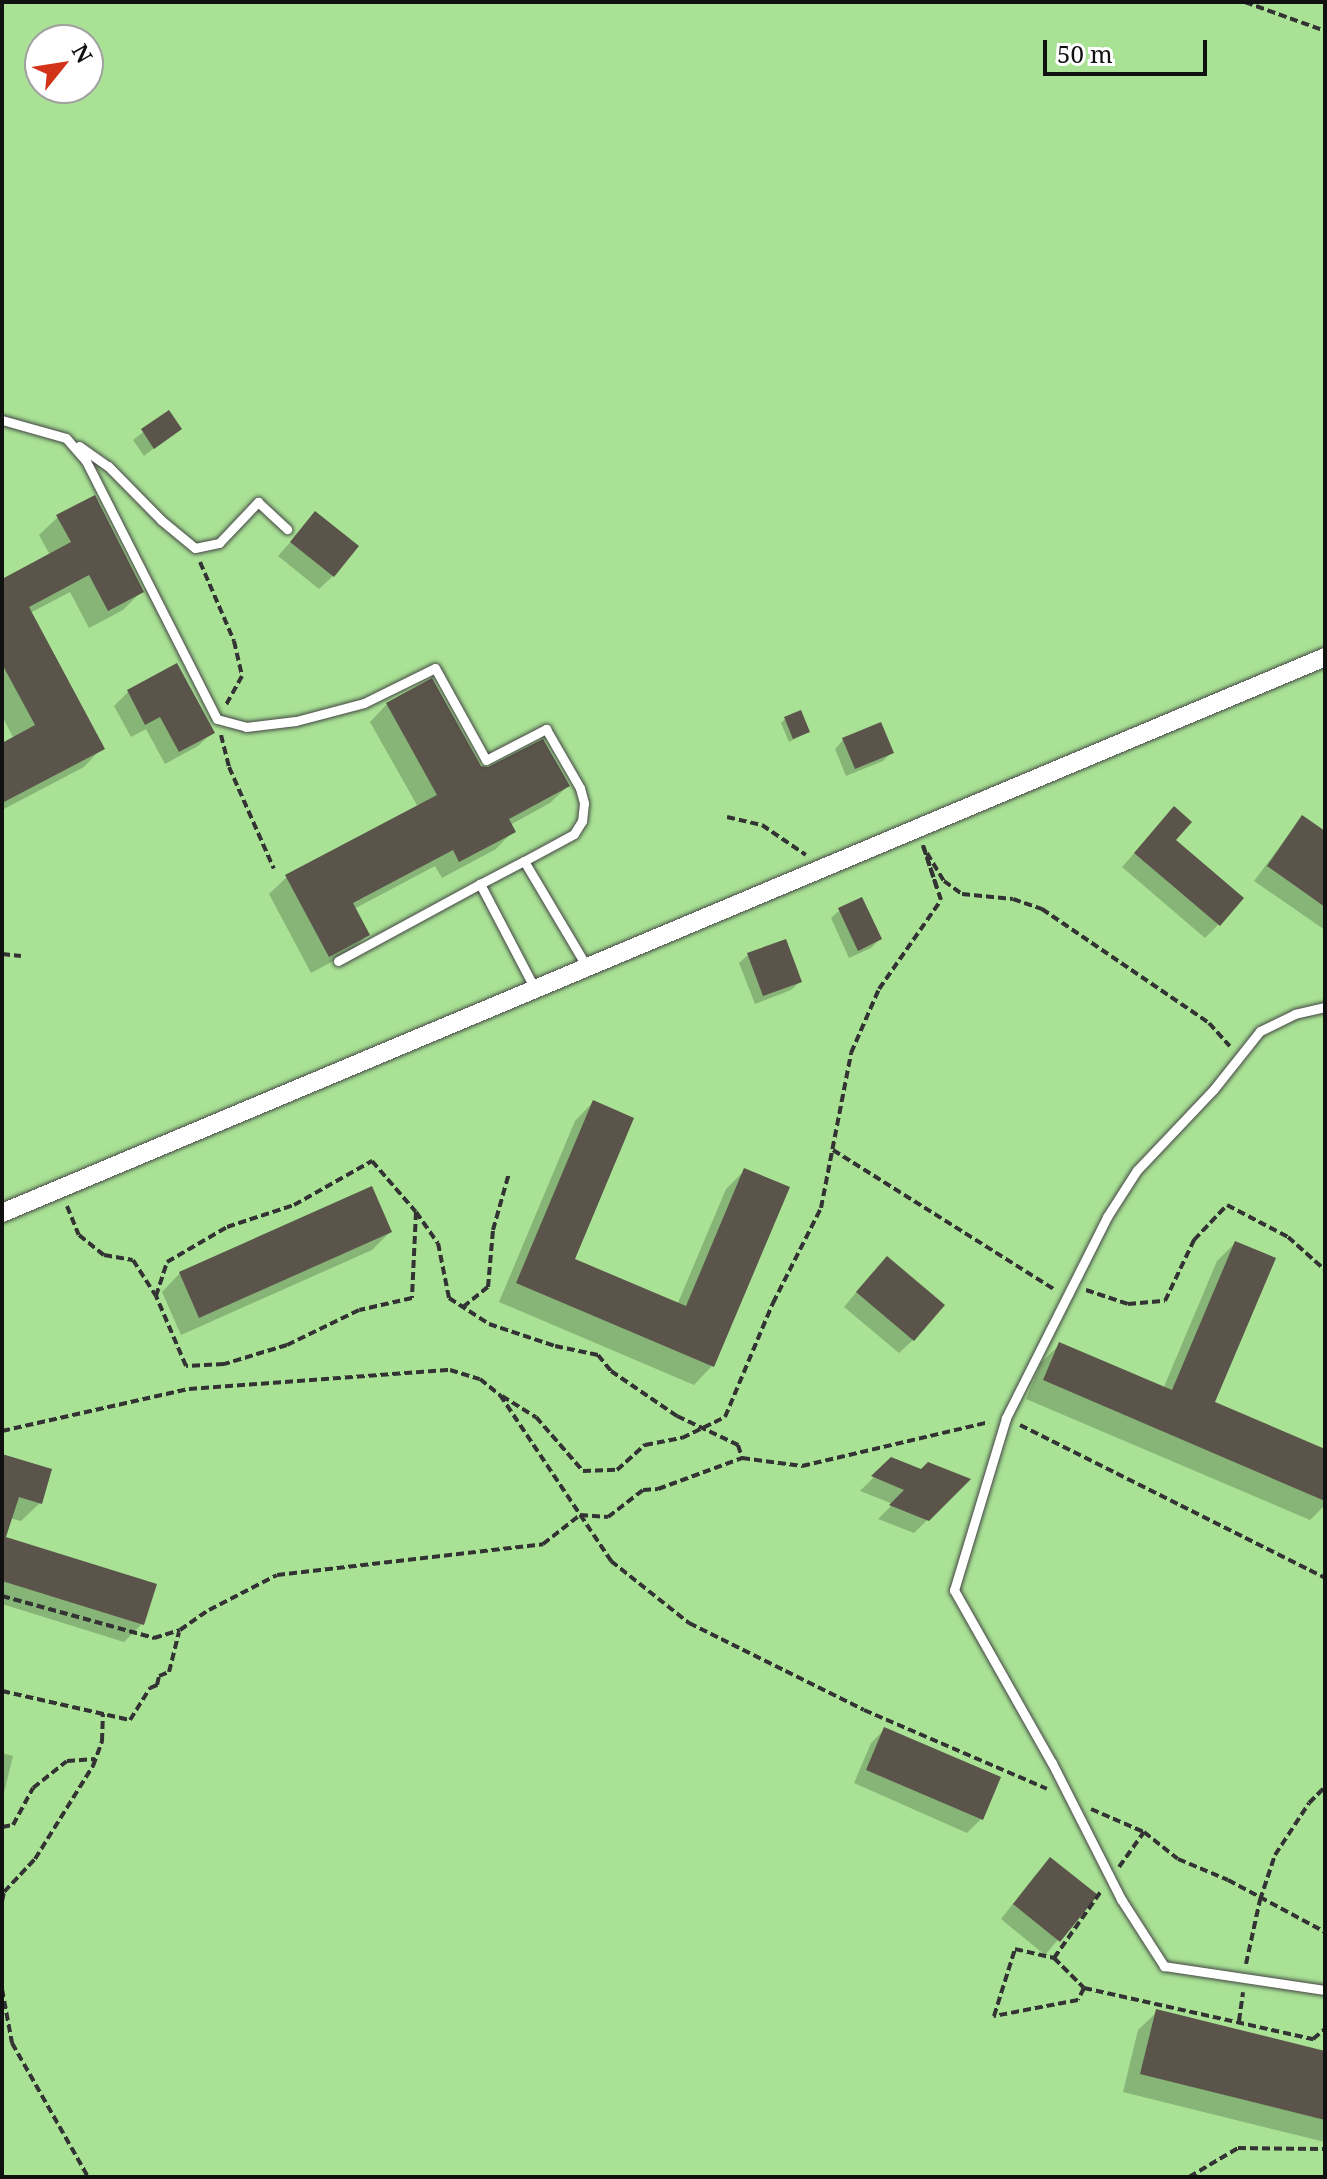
<!DOCTYPE html>
<html>
<head>
<meta charset="utf-8">
<style>
	body { margin:0 }
	#map { position:relative; width:1327px; height:2179px; overflow:hidden; background:#fffff4; font-family:"Noto Serif",serif }
	div>[style] { position:absolute }
	[style*='--x'] { left:calc(var(--x)*1px); top:calc(var(--y)*1px); width:calc(var(--w)*1px); rotate:calc(var(--a)*1deg) }
	.forest>* { inset:0; background:#a9e295 }
	.shadow>* { inset:0; background:#0003 }
	.building>* { inset:0; background:#5b544b }
	.path>* { height:4px; margin-top:-2px; transform-origin:0; background:repeating-linear-gradient(90deg,#333 0 8px,transparent 0 12px) }
	.roads { filter:drop-shadow(0 0 2px #444) drop-shadow(0 0 2px #444) }
	.lane>* { height:9px; margin:-4.5px; padding:0 4.5px; transform-origin:4.5px; border-radius:4.5px; background:#fff }
	.street>* { height:18px; margin:-9px; padding:0 9px; transform-origin:9px; border-radius:9px; background:#fff }
	span { translate:-50% -50%; white-space:nowrap; text-align:center; line-height:1.15; -webkit-text-stroke:8px #fff; paint-order:stroke }
	.frame { position:absolute; inset:0; border:4px solid #111; pointer-events:none }
	.north { position:absolute; left:24px; top:24px; width:80px; height:80px; box-sizing:border-box; background:#fff; border:2px solid #a0a0a0; border-radius:50%; rotate:60deg; font-size:22px; font-weight:700; line-height:32px; text-align:center; color:#111 }
	.north::after { content:''; display:block; margin:auto; width:28px; height:36px; background:#d23217; clip-path:polygon(50% 0,100% 100%,50% 72%,0 100%) }
	.scale { position:absolute; left:1043px; top:40px; width:164px; height:36px; box-sizing:border-box; border:4px solid #111; border-top:0; padding-left:10px; font-size:24px; line-height:28px; white-space:nowrap; color:#111; -webkit-text-stroke:6px #fff; paint-order:stroke }
</style>
</head>
<body>
<div id="map">
	<div class="forest">
		<div style="clip-path:polygon(evenodd,2px 2px,1325px 2px,1325px 2177px,2px 2177px,2px 2px,40px 40px,88px 40px,88px 88px,40px 88px,40px 40px)"></div>
	</div>
	<div class="shadow">
		<div style="clip-path:polygon(168px 413px,179px 429px,144px 456px,133px 440px)"></div>
		<div style="clip-path:polygon(315px 514px,333px 576px,319px 589px,278px 556px)"></div>
		<div style="clip-path:polygon(58px 517px,142px 591px,123px 610px,89px 628px,70px 592px,30px 613px,102px 748px,84px 767px,2px 810px,2px 745px,14px 739px,2px 716px,2px 577px,4px 580px,50px 555px,39px 535px)"></div>
		<div style="clip-path:polygon(176px 666px,212px 733px,198px 746px,165px 764px,146px 729px,131px 737px,114px 706px,128px 692px)"></div>
		<div style="clip-path:polygon(387px 704px,480px 768px,568px 786px,550px 803px,510px 825px,513px 831px,496px 849px,442px 878px,435px 866px,354px 909px,367px 935px,350px 952px,311px 973px,269px 894px,287px 877px,418px 807px,370px 722px)"></div>
		<div style="clip-path:polygon(785px 719px,808px 732px,789px 742px,781px 723px)"></div>
		<div style="clip-path:polygon(843px 740px,891px 753px,883px 761px,846px 776px,835px 749px)"></div>
		<div style="clip-path:polygon(1302px 817px,1325px 833px,1325px 930px,1254px 881px)"></div>
		<div style="clip-path:polygon(1161px 823px,1218px 925px,1205px 938px,1122px 867px)"></div>
		<div style="clip-path:polygon(840px 910px,880px 939px,871px 948px,849px 958px,831px 918px)"></div>
		<div style="clip-path:polygon(748px 955px,800px 982px,791px 990px,755px 1004px,739px 963px)"></div>
		<div style="clip-path:polygon(593px 1102px,572px 1260px,677px 1305px,726px 1189px,745px 1170px,712px 1366px,694px 1385px,499px 1302px,575px 1121px)"></div>
		<div style="clip-path:polygon(390px 1232px,372px 1250px,181px 1335px,162px 1292px,180px 1273px)"></div>
		<div style="clip-path:polygon(1235px 1243px,1212px 1403px,1325px 1452px,1325px 1505px,1310px 1520px,1026px 1399px,1041px 1363px,1059px 1345px,1163px 1389px,1217px 1261px)"></div>
		<div style="clip-path:polygon(873px 1272px,913px 1340px,899px 1353px,844px 1307px)"></div>
		<div style="clip-path:polygon(2px 1456px,40px 1503px,21px 1521px,10px 1518px,4px 1538px,142px 1624px,124px 1642px,2px 1604px)"></div>
		<div style="clip-path:polygon(892px 1459px,921px 1471px,968px 1480px,914px 1533px,878px 1519px,893px 1504px,860px 1491px)"></div>
		<div style="clip-path:polygon(885px 1729px,981px 1819px,967px 1833px,854px 1783px,871px 1743px)"></div>
		<div style="clip-path:polygon(2px 1753px,13px 1756px,2px 1801px)"></div>
		<div style="clip-path:polygon(1037px 1873px,1095px 1896px,1045px 1955px,1001px 1919px)"></div>
		<div style="clip-path:polygon(1157px 2012px,1325px 2053px,1325px 2142px,1123px 2092px,1138px 2030px)"></div>
	</div>
	<div class="building">
		<div style="clip-path:polygon(169px 410px,182px 429px,154px 449px,141px 429px)"></div>
		<div style="clip-path:polygon(95px 495px,144px 592px,108px 611px,89px 575px,29px 607px,105px 749px,2px 803px,2px 743px,35px 725px,2px 664px,2px 579px,71px 542px,56px 515px)"></div>
		<div style="clip-path:polygon(315px 511px,359px 546px,334px 577px,290px 542px)"></div>
		<div style="clip-path:polygon(177px 663px,215px 733px,179px 752px,160px 717px,145px 725px,127px 690px)"></div>
		<div style="clip-path:polygon(432px 678px,481px 766px,488px 767px,543px 739px,570px 786px,509px 819px,516px 832px,459px 862px,453px 850px,353px 903px,370px 935px,329px 957px,285px 875px,437px 795px,386px 703px)"></div>
		<div style="clip-path:polygon(801px 710px,810px 732px,793px 739px,784px 717px)"></div>
		<div style="clip-path:polygon(881px 722px,894px 753px,855px 769px,842px 738px)"></div>
		<div style="clip-path:polygon(1174px 806px,1192px 822px,1176px 840px,1244px 898px,1220px 926px,1134px 853px)"></div>
		<div style="clip-path:polygon(1302px 815px,1325px 831px,1325px 907px,1267px 866px)"></div>
		<div style="clip-path:polygon(862px 897px,882px 939px,858px 951px,838px 908px)"></div>
		<div style="clip-path:polygon(786px 939px,802px 982px,763px 996px,747px 953px)"></div>
		<div style="clip-path:polygon(593px 1100px,634px 1118px,575px 1259px,686px 1306px,744px 1168px,790px 1187px,714px 1367px,516px 1283px)"></div>
		<div style="clip-path:polygon(372px 1186px,392px 1232px,199px 1318px,179px 1272px)"></div>
		<div style="clip-path:polygon(1235px 1241px,1276px 1258px,1215px 1402px,1325px 1449px,1325px 1501px,1043px 1380px,1059px 1342px,1172px 1390px)"></div>
		<div style="clip-path:polygon(887px 1256px,945px 1305px,914px 1341px,856px 1292px)"></div>
		<div style="clip-path:polygon(2px 1454px,52px 1469px,42px 1504px,19px 1497px,6px 1537px,157px 1584px,144px 1625px,2px 1581px)"></div>
		<div style="clip-path:polygon(891px 1457px,921px 1469px,928px 1462px,971px 1479px,929px 1521px,889px 1505px,904px 1490px,871px 1476px)"></div>
		<div style="clip-path:polygon(884px 1727px,1001px 1777px,983px 1820px,866px 1770px)"></div>
		<div style="clip-path:polygon(1050px 1857px,1098px 1895px,1060px 1942px,1013px 1904px)"></div>
		<div style="clip-path:polygon(1156px 2009px,1325px 2051px,1325px 2120px,1140px 2074px)"></div>
	</div>
	<div class="path">
		<div style="--x:1245;--y:2;--w:85;--a:19.9"></div>
		<div style="--x:200;--y:562;--w:86;--a:66.7"></div>
		<div style="--x:234;--y:641;--w:36;--a:77"></div>
		<div style="--x:242;--y:676;--w:33;--a:119"></div>
		<div style="--x:221;--y:735;--w:33;--a:76"></div>
		<div style="--x:229;--y:767;--w:111;--a:66.2"></div>
		<div style="--x:727;--y:817;--w:36;--a:13"></div>
		<div style="--x:762;--y:825;--w:53;--a:34.3"></div>
		<div style="--x:923;--y:845;--w:45;--a:72"></div>
		<div style="--x:927;--y:853;--w:33;--a:59"></div>
		<div style="--x:944;--y:881;--w:22;--a:36"></div>
		<div style="--x:962;--y:894;--w:51;--a:5.6"></div>
		<div style="--x:1013;--y:899;--w:31;--a:19"></div>
		<div style="--x:1042;--y:909;--w:202;--a:34.3"></div>
		<div style="--x:1209;--y:1023;--w:31;--a:48"></div>
		<div style="--x:2;--y:954;--w:19;--a:6"></div>
		<div style="--x:833;--y:1150;--w:261;--a:32.2"></div>
		<div style="--x:67;--y:1206;--w:31;--a:68"></div>
		<div style="--x:79;--y:1235;--w:32;--a:39"></div>
		<div style="--x:104;--y:1255;--w:29;--a:10"></div>
		<div style="--x:133;--y:1260;--w:43;--a:57.4"></div>
		<div style="--x:416;--y:1212;--w:86;--a:92.7"></div>
		<div style="--x:412;--y:1298;--w:54;--a:167.2"></div>
		<div style="--x:359;--y:1310;--w:80;--a:154.1"></div>
		<div style="--x:287;--y:1345;--w:66;--a:163.2"></div>
		<div style="--x:224;--y:1364;--w:38;--a:177"></div>
		<div style="--x:186;--y:1366;--w:76;--a:-113.2"></div>
		<div style="--x:156;--y:1296;--w:36;--a:-72"></div>
		<div style="--x:167;--y:1262;--w:69;--a:-30.3"></div>
		<div style="--x:227;--y:1227;--w:71;--a:-18.2"></div>
		<div style="--x:294;--y:1205;--w:90;--a:-29.4"></div>
		<div style="--x:372;--y:1161;--w:67;--a:49.2"></div>
		<div style="--x:416;--y:1212;--w:38;--a:55"></div>
		<div style="--x:438;--y:1243;--w:56;--a:78.7"></div>
		<div style="--x:449;--y:1298;--w:48;--a:33"></div>
		<div style="--x:489;--y:1324;--w:70;--a:18.4"></div>
		<div style="--x:555;--y:1346;--w:44;--a:11.8"></div>
		<div style="--x:598;--y:1355;--w:21;--a:51"></div>
		<div style="--x:611;--y:1371;--w:80;--a:34.3"></div>
		<div style="--x:677;--y:1416;--w:68;--a:25.4"></div>
		<div style="--x:738;--y:1445;--w:14;--a:73"></div>
		<div style="--x:1086;--y:1290;--w:44;--a:18.4"></div>
		<div style="--x:1128;--y:1304;--w:37;--a:-5"></div>
		<div style="--x:1165;--y:1301;--w:68;--a:-64.6"></div>
		<div style="--x:1194;--y:1240;--w:48;--a:-46.7"></div>
		<div style="--x:1227;--y:1205;--w:69;--a:27.7"></div>
		<div style="--x:1288;--y:1237;--w:50;--a:41.7"></div>
		<div style="--x:463;--y:1307;--w:32;--a:-39"></div>
		<div style="--x:488;--y:1287;--w:57;--a:-85"></div>
		<div style="--x:493;--y:1230;--w:59;--a:-74.3"></div>
		<div style="--x:502;--y:1396;--w:40;--a:32"></div>
		<div style="--x:536;--y:1417;--w:72;--a:49"></div>
		<div style="--x:583;--y:1471;--w:34;--a:-2"></div>
		<div style="--x:617;--y:1470;--w:38;--a:-42"></div>
		<div style="--x:645;--y:1445;--w:38;--a:-11"></div>
		<div style="--x:682;--y:1438;--w:48;--a:-26"></div>
		<div style="--x:725;--y:1417;--w:124;--a:-67.2"></div>
		<div style="--x:773;--y:1303;--w:106;--a:-63.2"></div>
		<div style="--x:821;--y:1208;--w:158;--a:-79"></div>
		<div style="--x:851;--y:1053;--w:70;--a:-66.4"></div>
		<div style="--x:879;--y:989;--w:108;--a:-55.1"></div>
		<div style="--x:941;--y:900;--w:57;--a:-108.4"></div>
		<div style="--x:1020;--y:1425;--w:341;--a:26.6"></div>
		<div style="--x:2;--y:1431;--w:192;--a:-12.7"></div>
		<div style="--x:189;--y:1389;--w:262;--a:-4.2"></div>
		<div style="--x:450;--y:1370;--w:31;--a:17"></div>
		<div style="--x:480;--y:1379;--w:26;--a:39"></div>
		<div style="--x:500;--y:1395;--w:200;--a:56.2"></div>
		<div style="--x:611;--y:1561;--w:100;--a:38.5"></div>
		<div style="--x:689;--y:1623;--w:195;--a:26.4"></div>
		<div style="--x:864;--y:1710;--w:199;--a:23.3"></div>
		<div style="--x:2;--y:1596;--w:158;--a:15.4"></div>
		<div style="--x:154;--y:1638;--w:27;--a:-17"></div>
		<div style="--x:180;--y:1630;--w:35;--a:-35"></div>
		<div style="--x:209;--y:1610;--w:76;--a:-27.2"></div>
		<div style="--x:277;--y:1575;--w:268;--a:-6.6"></div>
		<div style="--x:543;--y:1544;--w:47;--a:-38.1"></div>
		<div style="--x:580;--y:1515;--w:28;--a:4"></div>
		<div style="--x:608;--y:1517;--w:44;--a:-37.6"></div>
		<div style="--x:643;--y:1490;--w:15;--a:-4"></div>
		<div style="--x:658;--y:1489;--w:90;--a:-20.3"></div>
		<div style="--x:742;--y:1458;--w:61;--a:7.6"></div>
		<div style="--x:802;--y:1466;--w:192;--a:-13.2"></div>
		<div style="--x:2;--y:1691;--w:131;--a:12.8"></div>
		<div style="--x:130;--y:1720;--w:38;--a:-58"></div>
		<div style="--x:150;--y:1688;--w:8;--a:-23"></div>
		<div style="--x:157;--y:1685;--w:9;--a:-77"></div>
		<div style="--x:159;--y:1676;--w:11;--a:-22"></div>
		<div style="--x:169;--y:1672;--w:41;--a:-76"></div>
		<div style="--x:1091;--y:1809;--w:58;--a:23.5"></div>
		<div style="--x:1144;--y:1832;--w:43;--a:38.5"></div>
		<div style="--x:1178;--y:1859;--w:54;--a:22.8"></div>
		<div style="--x:1228;--y:1880;--w:110;--a:28.2"></div>
		<div style="--x:2;--y:1827;--w:11;--a:-10"></div>
		<div style="--x:13;--y:1825;--w:42;--a:-61.6"></div>
		<div style="--x:33;--y:1788;--w:43;--a:-38.5"></div>
		<div style="--x:67;--y:1761;--w:28;--a:-4"></div>
		<div style="--x:1119;--y:1867;--w:43;--a:-54.5"></div>
		<div style="--x:2;--y:1901;--w:9;--a:-77"></div>
		<div style="--x:4;--y:1892;--w:45;--a:-46.8"></div>
		<div style="--x:35;--y:1859;--w:110;--a:-58.1"></div>
		<div style="--x:93;--y:1766;--w:27;--a:-70"></div>
		<div style="--x:102;--y:1741;--w:27;--a:-88"></div>
		<div style="--x:1054;--y:1958;--w:42;--a:45"></div>
		<div style="--x:1084;--y:1988;--w:13;--a:117"></div>
		<div style="--x:1078;--y:2000;--w:86;--a:169.2"></div>
		<div style="--x:994;--y:2016;--w:70;--a:-72.6"></div>
		<div style="--x:1015;--y:1949;--w:40;--a:13"></div>
		<div style="--x:1054;--y:1958;--w:83;--a:-54.8"></div>
		<div style="--x:1246;--y:1964;--w:66;--a:-77.7"></div>
		<div style="--x:1260;--y:1900;--w:47;--a:-71.6"></div>
		<div style="--x:1275;--y:1855;--w:62;--a:-56.8"></div>
		<div style="--x:1309;--y:1803;--w:23;--a:-45"></div>
		<div style="--x:1084;--y:1988;--w:235;--a:12.6"></div>
		<div style="--x:1313;--y:2039;--w:16;--a:-40"></div>
		<div style="--x:2;--y:1989;--w:55;--a:79.5"></div>
		<div style="--x:12;--y:2043;--w:154;--a:60.4"></div>
		<div style="--x:1239;--y:2021;--w:29;--a:-82"></div>
		<div style="--x:1189;--y:2177;--w:57;--a:-30.6"></div>
		<div style="--x:1238;--y:2148;--w:87;--a:0.7"></div>
	</div>
	<div class="roads">
		<div class="lane">
			<div style="--x:2;--y:420;--w:66;--a:15.7"></div>
			<div style="--x:66;--y:438;--w:30;--a:49"></div>
			<div style="--x:86;--y:461;--w:289;--a:63.1"></div>
			<div style="--x:217;--y:719;--w:30;--a:15"></div>
			<div style="--x:246;--y:727;--w:50;--a:-6.8"></div>
			<div style="--x:296;--y:721;--w:70;--a:-14.8"></div>
			<div style="--x:364;--y:703;--w:79;--a:-26.2"></div>
			<div style="--x:435;--y:668;--w:105;--a:61"></div>
			<div style="--x:486;--y:760;--w:68;--a:-27.3"></div>
			<div style="--x:546;--y:729;--w:68;--a:60"></div>
			<div style="--x:580;--y:788;--w:16;--a:75"></div>
			<div style="--x:584;--y:803;--w:18;--a:96"></div>
			<div style="--x:582;--y:821;--w:15;--a:122"></div>
			<div style="--x:574;--y:834;--w:57;--a:151.6"></div>
			<div style="--x:79;--y:446;--w:35;--a:35"></div>
			<div style="--x:108;--y:466;--w:76;--a:45.5"></div>
			<div style="--x:161;--y:520;--w:44;--a:39.5"></div>
			<div style="--x:195;--y:548;--w:25;--a:-12"></div>
			<div style="--x:219;--y:543;--w:57;--a:-46.4"></div>
			<div style="--x:258;--y:502;--w:40;--a:43"></div>
			<div style="--x:338;--y:961;--w:162;--a:-28.5"></div>
			<div style="--x:535;--y:989;--w:119;--a:-117.6"></div>
			<div style="--x:480;--y:884;--w:50;--a:-27.6"></div>
			<div style="--x:524;--y:861;--w:123;--a:59.3"></div>
			<div style="--x:1325;--y:1007;--w:31;--a:167"></div>
			<div style="--x:1295;--y:1014;--w:39;--a:154"></div>
			<div style="--x:1260;--y:1031;--w:75;--a:128.5"></div>
			<div style="--x:1213;--y:1090;--w:110;--a:133.5"></div>
			<div style="--x:1137;--y:1170;--w:56;--a:122.6"></div>
			<div style="--x:1107;--y:1217;--w:225;--a:116.7"></div>
			<div style="--x:1006;--y:1418;--w:180;--a:106.8"></div>
			<div style="--x:954;--y:1590;--w:199;--a:60.5"></div>
			<div style="--x:1052;--y:1763;--w:153;--a:63.1"></div>
			<div style="--x:1121;--y:1899;--w:80;--a:57.3"></div>
			<div style="--x:1164;--y:1966;--w:163;--a:8.5"></div>
		</div>
		<div class="street">
			<div style="--x:2;--y:1213;--w:1435;--a:-22.79"></div>
		</div>
	</div>
	<div class="frame"></div>
	<div class="north">N</div>
	<div class="scale">50 m</div>
</div>
</body>
</html>
